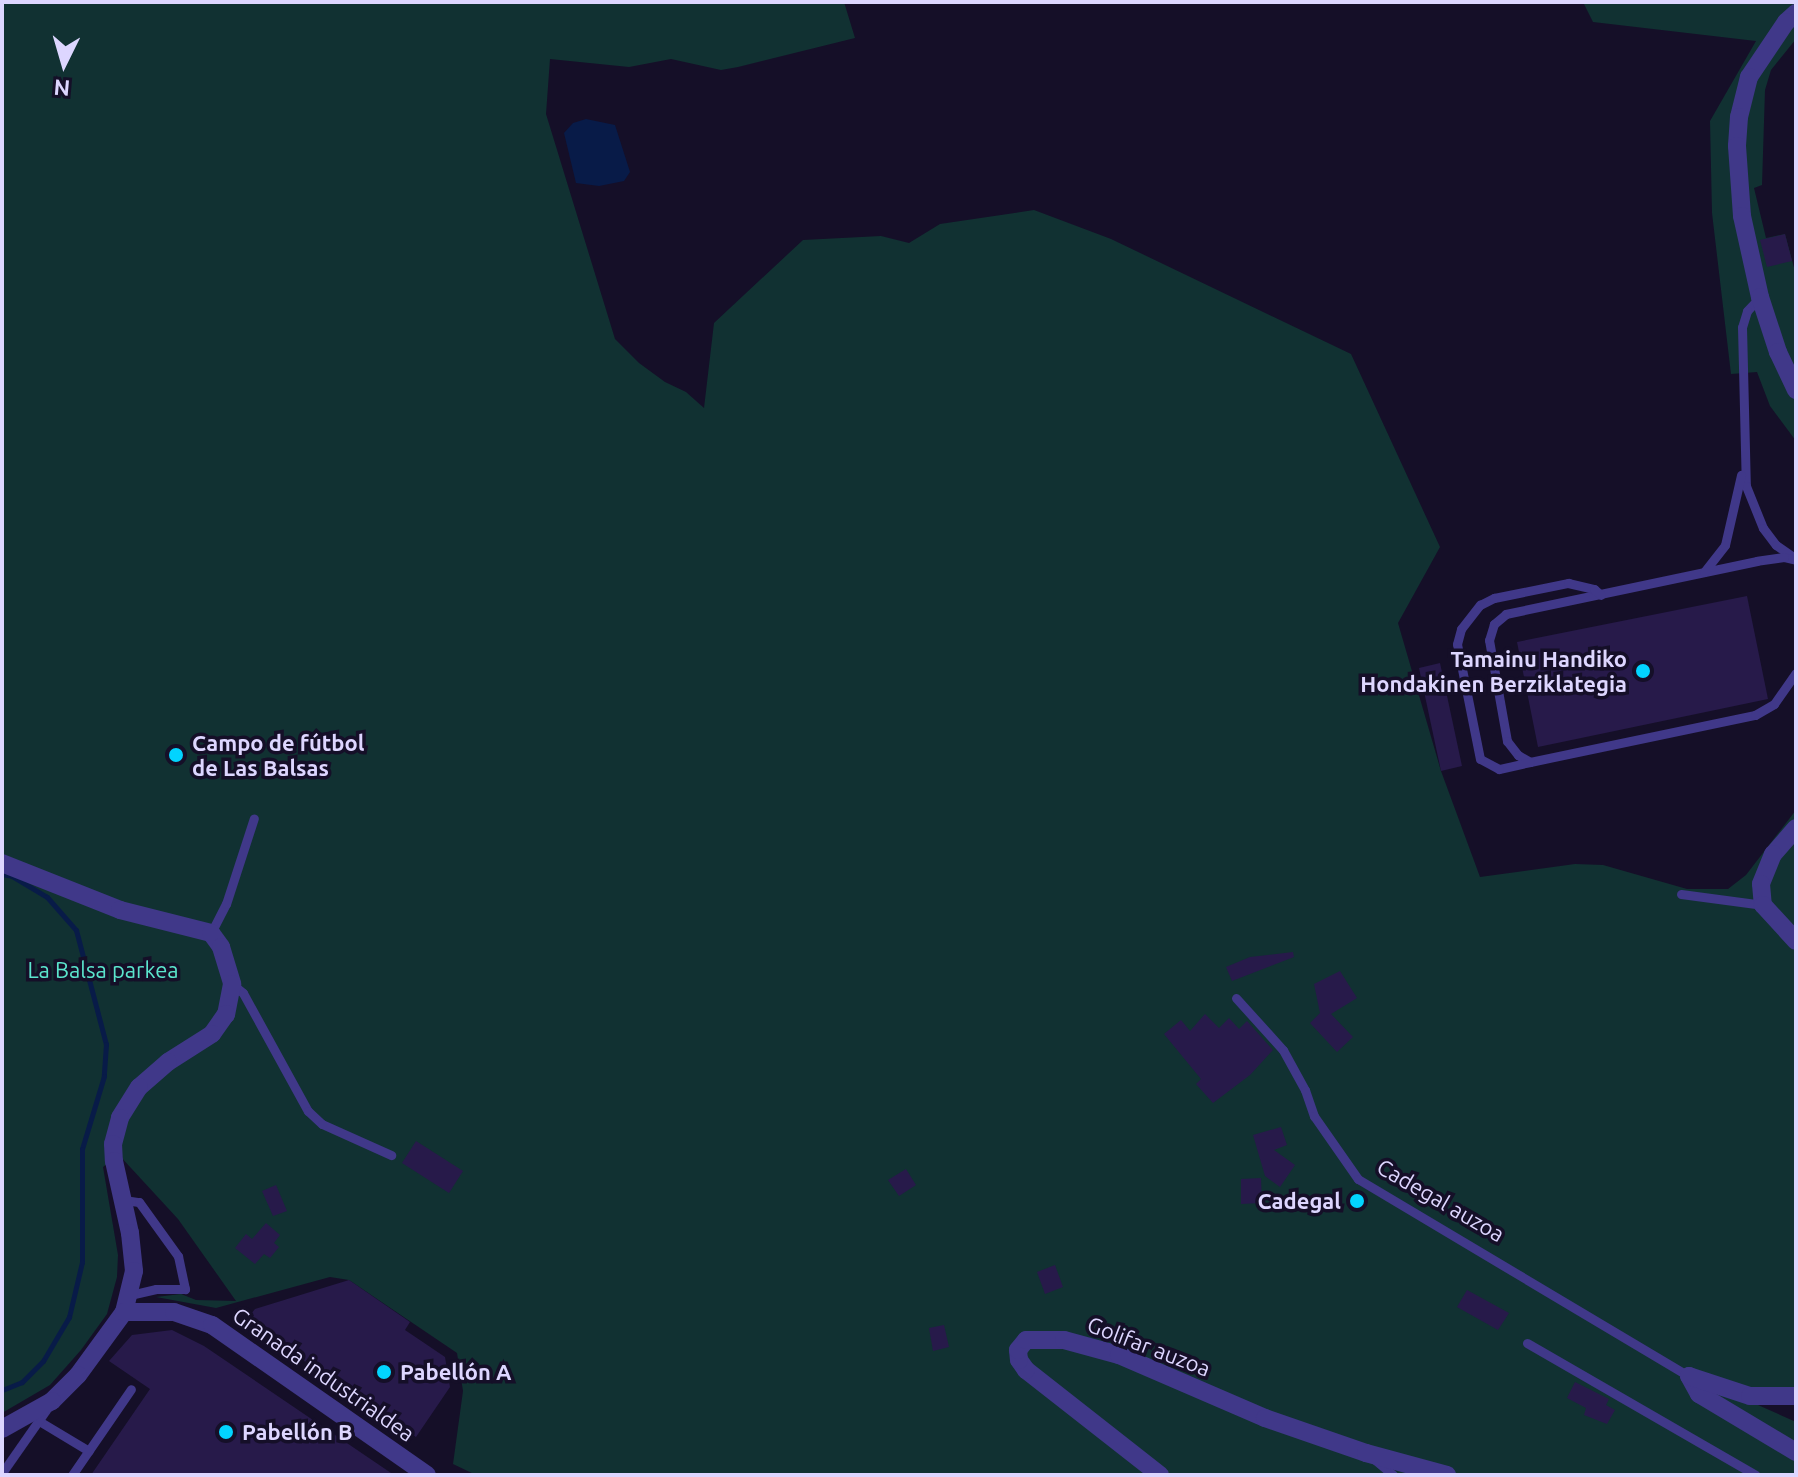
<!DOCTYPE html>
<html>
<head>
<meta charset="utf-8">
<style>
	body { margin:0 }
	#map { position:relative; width:1798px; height:1477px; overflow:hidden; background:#150f28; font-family:Ubuntu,sans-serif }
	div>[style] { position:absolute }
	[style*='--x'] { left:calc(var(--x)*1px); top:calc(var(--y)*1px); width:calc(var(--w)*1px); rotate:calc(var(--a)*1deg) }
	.green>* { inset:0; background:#113132 }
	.water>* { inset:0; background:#081b48 }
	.stream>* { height:5px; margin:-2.5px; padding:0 2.5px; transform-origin:2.5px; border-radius:2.5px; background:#081b48 }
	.building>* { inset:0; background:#271a4a }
	.lane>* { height:9px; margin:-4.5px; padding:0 4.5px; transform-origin:4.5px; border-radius:4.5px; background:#403889 }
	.street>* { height:18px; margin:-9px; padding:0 9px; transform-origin:9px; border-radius:9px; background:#403889 }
	.dots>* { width:22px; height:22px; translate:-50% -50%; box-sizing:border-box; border:4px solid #150f28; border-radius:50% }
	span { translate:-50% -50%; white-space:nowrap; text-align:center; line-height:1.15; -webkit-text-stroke:7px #150f28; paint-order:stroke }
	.poi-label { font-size:22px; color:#ddd6ff; font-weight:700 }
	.right { translate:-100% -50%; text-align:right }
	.left { translate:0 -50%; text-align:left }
	.park-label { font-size:22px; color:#5be5cd }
	.street-label { font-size:22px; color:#ddd6ff }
	.frame { position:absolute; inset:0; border:4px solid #ddd6ff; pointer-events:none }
	.north { position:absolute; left:24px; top:24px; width:80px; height:80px; -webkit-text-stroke:6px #150f28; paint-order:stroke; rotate:185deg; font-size:22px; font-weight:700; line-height:32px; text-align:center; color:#ddd6ff }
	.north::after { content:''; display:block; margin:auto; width:28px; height:36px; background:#ddd6ff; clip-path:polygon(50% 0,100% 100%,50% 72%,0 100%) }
</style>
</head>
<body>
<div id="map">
	<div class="green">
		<div style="clip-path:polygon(2px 2px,844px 2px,855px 38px,738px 67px,721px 70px,671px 59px,629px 67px,550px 59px,546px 114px,615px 339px,639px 363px,665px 382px,686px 392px,704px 408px,714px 323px,803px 240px,881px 236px,909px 243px,940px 224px,1034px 210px,1111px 239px,1351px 354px,1440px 547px,1398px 623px,1441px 771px,1480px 877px,1575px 864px,1603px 865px,1687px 889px,1728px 889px,1746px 875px,1796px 810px,1796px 1405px,1758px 1405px,1796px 1422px,1796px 1475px,476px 1475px,453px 1464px,463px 1391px,457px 1353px,349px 1280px,330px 1277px,216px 1308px,156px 1297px,181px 1294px,196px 1300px,236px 1301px,178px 1219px,119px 1155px,103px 1167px,118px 1255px,117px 1277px,107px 1314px,81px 1350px,50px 1385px,2px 1413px)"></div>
		<div style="clip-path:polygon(1583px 2px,1796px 2px,1796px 39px,1771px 70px,1765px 90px,1762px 185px,1754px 188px,1766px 238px,1785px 234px,1796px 275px,1796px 441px,1770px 406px,1757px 372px,1731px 374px,1712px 213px,1710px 121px,1756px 41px,1593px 22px)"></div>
	</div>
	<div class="water">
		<div style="clip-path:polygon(586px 119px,615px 125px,630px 172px,624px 181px,599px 186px,576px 183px,564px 133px,573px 123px)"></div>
	</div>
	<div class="stream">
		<div style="--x:2;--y:874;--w:10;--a:11"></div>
		<div style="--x:12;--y:876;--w:41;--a:31"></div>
		<div style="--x:47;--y:897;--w:44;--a:48.7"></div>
		<div style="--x:76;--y:930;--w:118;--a:75.3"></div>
		<div style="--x:106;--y:1044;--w:32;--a:94"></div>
		<div style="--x:104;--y:1076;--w:76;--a:106.8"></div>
		<div style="--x:82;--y:1149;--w:113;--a:90"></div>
		<div style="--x:82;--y:1262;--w:57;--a:103.3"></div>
		<div style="--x:69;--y:1317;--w:51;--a:120.6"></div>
		<div style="--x:43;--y:1361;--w:30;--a:135"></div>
		<div style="--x:22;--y:1382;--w:22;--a:158"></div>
	</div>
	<div class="building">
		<div style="clip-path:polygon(1785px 234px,1792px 261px,1767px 267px,1760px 240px)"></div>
		<div style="clip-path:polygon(1747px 596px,1768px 699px,1538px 747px,1517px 642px)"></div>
		<div style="clip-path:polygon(1440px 663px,1462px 766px,1441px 771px,1419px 668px)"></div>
		<div style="clip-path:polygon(1293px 952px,1294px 957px,1232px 981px,1226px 967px,1250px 957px)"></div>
		<div style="clip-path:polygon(1340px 971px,1357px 998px,1331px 1014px,1353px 1037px,1337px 1052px,1310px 1023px,1320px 1013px,1314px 984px)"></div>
		<div style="clip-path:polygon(1205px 1014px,1219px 1028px,1229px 1018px,1239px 1029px,1247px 1021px,1273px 1050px,1250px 1075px,1213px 1103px,1196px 1084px,1201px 1079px,1164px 1034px,1181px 1020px,1190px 1031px)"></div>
		<div style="clip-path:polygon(1281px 1127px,1287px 1145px,1274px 1150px,1295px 1165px,1280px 1187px,1265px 1176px,1253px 1135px)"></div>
		<div style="clip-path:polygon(416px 1141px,463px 1171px,449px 1193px,402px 1163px)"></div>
		<div style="clip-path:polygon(906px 1169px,916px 1185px,899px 1196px,888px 1180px)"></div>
		<div style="clip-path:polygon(1261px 1178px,1262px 1203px,1241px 1204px,1241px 1179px)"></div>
		<div style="clip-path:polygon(276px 1185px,287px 1211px,273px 1216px,262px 1191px)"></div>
		<div style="clip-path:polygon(266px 1223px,280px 1235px,274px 1243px,279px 1247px,270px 1258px,264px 1254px,255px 1264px,235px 1248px,246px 1234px,252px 1239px)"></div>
		<div style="clip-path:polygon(1055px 1265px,1063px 1287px,1045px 1294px,1037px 1272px)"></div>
		<div style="clip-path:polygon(349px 1280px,410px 1322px,405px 1330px,445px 1357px,450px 1387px,416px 1437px,254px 1327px,250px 1315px,255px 1309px)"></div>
		<div style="clip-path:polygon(1467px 1290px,1509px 1313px,1498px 1330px,1457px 1307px)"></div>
		<div style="clip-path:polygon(944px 1325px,949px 1347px,933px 1351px,929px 1328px)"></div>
		<div style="clip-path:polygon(172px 1330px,204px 1346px,394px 1475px,91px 1475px,150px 1389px,109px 1361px,132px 1335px)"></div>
		<div style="clip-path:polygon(1575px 1382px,1609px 1399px,1606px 1405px,1615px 1410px,1607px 1424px,1584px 1415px,1586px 1408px,1567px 1398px)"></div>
	</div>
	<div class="lane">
		<div style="--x:1760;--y:297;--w:19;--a:133"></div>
		<div style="--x:1747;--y:311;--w:17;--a:107"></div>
		<div style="--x:1742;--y:327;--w:159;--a:88.6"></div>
		<div style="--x:1746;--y:486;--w:45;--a:68"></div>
		<div style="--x:1763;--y:528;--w:21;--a:53"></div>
		<div style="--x:1776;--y:545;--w:21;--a:35"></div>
		<div style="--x:1796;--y:560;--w:12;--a:-166"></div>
		<div style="--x:1784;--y:557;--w:27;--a:172"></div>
		<div style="--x:1757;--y:561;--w:257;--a:168.1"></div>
		<div style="--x:1506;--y:614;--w:16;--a:140"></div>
		<div style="--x:1494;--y:624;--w:17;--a:107"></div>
		<div style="--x:1489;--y:640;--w:103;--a:79.9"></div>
		<div style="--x:1507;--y:741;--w:18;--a:52"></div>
		<div style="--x:1518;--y:755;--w:14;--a:30"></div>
		<div style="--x:1530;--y:762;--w:230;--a:-11.8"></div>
		<div style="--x:1755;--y:715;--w:22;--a:-30"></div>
		<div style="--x:1774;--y:704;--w:38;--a:-55"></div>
		<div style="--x:1704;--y:572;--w:34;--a:-52"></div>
		<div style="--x:1725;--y:545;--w:72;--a:-77.1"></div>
		<div style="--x:1530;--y:762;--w:32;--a:167"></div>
		<div style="--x:1499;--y:769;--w:21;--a:-152"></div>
		<div style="--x:1480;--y:759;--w:117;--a:-101.3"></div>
		<div style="--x:1457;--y:644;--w:16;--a:-75"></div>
		<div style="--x:1461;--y:629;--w:31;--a:-52"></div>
		<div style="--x:1480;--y:605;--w:16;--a:-27"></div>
		<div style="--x:1494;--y:598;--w:76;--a:-11.5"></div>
		<div style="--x:1568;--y:583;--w:27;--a:13"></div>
		<div style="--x:1594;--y:589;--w:9;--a:41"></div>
		<div style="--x:1681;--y:894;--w:83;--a:7.6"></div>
		<div style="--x:211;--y:933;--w:33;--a:-63"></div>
		<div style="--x:226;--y:904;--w:90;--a:-72"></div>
		<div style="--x:232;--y:984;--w:14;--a:39"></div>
		<div style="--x:243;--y:993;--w:135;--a:61.2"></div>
		<div style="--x:308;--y:1111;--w:19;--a:43"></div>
		<div style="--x:322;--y:1124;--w:76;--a:24.2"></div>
		<div style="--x:1236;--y:998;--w:70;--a:47.9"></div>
		<div style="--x:1283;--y:1050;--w:46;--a:61.2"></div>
		<div style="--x:1305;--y:1090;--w:28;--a:71"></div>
		<div style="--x:1314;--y:1116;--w:77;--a:55.1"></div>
		<div style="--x:1358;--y:1179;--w:385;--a:30.8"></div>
		<div style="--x:124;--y:1200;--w:15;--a:8"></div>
		<div style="--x:139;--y:1202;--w:67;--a:54.2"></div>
		<div style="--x:178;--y:1256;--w:34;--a:78"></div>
		<div style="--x:185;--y:1289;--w:29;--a:180"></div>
		<div style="--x:156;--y:1289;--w:27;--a:167"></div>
		<div style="--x:1527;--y:1343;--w:264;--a:30"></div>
		<div style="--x:39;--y:1421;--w:58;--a:31"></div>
		<div style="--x:1374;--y:1459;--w:25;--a:40"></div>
		<div style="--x:2;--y:1473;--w:77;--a:-55.1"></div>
		<div style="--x:72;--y:1475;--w:104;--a:-55.5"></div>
	</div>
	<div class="street">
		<div style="--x:1796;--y:13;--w:13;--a:138"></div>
		<div style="--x:1786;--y:22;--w:66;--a:123.9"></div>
		<div style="--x:1749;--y:77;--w:41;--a:104"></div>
		<div style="--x:1739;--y:117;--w:29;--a:94"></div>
		<div style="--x:1737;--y:146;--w:70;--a:85.9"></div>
		<div style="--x:1742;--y:216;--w:83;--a:77.5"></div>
		<div style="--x:1760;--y:297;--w:58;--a:71.9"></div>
		<div style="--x:1778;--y:352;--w:42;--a:64.7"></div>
		<div style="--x:1796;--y:828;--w:35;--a:131"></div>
		<div style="--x:1773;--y:854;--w:32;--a:112"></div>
		<div style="--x:1761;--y:884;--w:21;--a:85"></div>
		<div style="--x:1763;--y:905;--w:49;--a:47.5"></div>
		<div style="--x:2;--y:863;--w:127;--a:21.7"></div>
		<div style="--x:120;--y:910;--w:94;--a:14.2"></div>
		<div style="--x:211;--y:933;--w:17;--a:54"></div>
		<div style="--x:221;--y:947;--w:39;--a:73"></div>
		<div style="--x:232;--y:984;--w:31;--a:101"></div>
		<div style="--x:226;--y:1014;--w:24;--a:125"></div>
		<div style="--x:212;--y:1034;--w:52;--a:147.5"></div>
		<div style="--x:168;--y:1062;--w:38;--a:139"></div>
		<div style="--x:139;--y:1087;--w:36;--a:122"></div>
		<div style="--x:120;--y:1118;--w:27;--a:105"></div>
		<div style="--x:113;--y:1144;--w:17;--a:87"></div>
		<div style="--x:114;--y:1161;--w:74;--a:77.5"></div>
		<div style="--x:130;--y:1233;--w:38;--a:84"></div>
		<div style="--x:134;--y:1271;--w:42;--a:103.7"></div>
		<div style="--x:124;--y:1312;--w:78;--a:126.1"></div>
		<div style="--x:78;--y:1375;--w:37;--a:135"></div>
		<div style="--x:52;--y:1401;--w:57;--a:150.8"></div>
		<div style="--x:124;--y:1312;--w:50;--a:0"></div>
		<div style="--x:174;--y:1312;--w:40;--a:18.9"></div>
		<div style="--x:212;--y:1325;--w:262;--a:34.9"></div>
		<div style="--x:1689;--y:1376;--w:21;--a:61"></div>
		<div style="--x:1699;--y:1394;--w:113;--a:30.9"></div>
		<div style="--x:1689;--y:1376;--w:64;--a:18.2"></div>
		<div style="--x:1750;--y:1396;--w:46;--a:0"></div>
		<div style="--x:1160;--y:1475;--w:170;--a:-141.9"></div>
		<div style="--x:1026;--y:1370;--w:12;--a:-125"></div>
		<div style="--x:1019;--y:1360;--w:10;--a:-96"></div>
		<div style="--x:1018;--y:1350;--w:13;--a:-51"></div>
		<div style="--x:1026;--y:1340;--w:38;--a:0"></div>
		<div style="--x:1064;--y:1340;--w:57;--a:15.3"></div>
		<div style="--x:1119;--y:1355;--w:159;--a:23.3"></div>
		<div style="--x:1265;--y:1418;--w:107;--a:19.1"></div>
		<div style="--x:1366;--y:1453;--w:84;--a:15.2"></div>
	</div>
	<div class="dots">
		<div style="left:1643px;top:671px;background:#02d4ff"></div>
		<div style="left:176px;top:755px;background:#02d4ff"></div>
		<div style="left:1357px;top:1201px;background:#02d4ff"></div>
		<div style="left:384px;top:1372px;background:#02d4ff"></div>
		<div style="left:226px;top:1432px;background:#02d4ff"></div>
	</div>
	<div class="poi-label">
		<span class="right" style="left:1627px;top:671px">Tamainu Handiko<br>Hondakinen Berziklategia</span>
		<span class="left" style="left:192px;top:755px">Campo de fútbol<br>de Las Balsas</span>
		<span class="right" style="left:1341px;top:1201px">Cadegal</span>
		<span class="left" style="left:400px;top:1372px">Pabellón A</span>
		<span class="left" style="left:242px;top:1432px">Pabellón B</span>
	</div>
	<div class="park-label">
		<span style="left:103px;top:970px">La Balsa parkea</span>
	</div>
	<div class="street-label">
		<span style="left:1441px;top:1200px;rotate:30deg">Cadegal auzoa</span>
		<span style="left:1149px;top:1346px;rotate:21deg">Golifar auzoa</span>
		<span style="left:324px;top:1374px;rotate:35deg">Granada industrialdea</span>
	</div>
	<div class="frame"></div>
	<div class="north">N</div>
</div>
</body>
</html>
